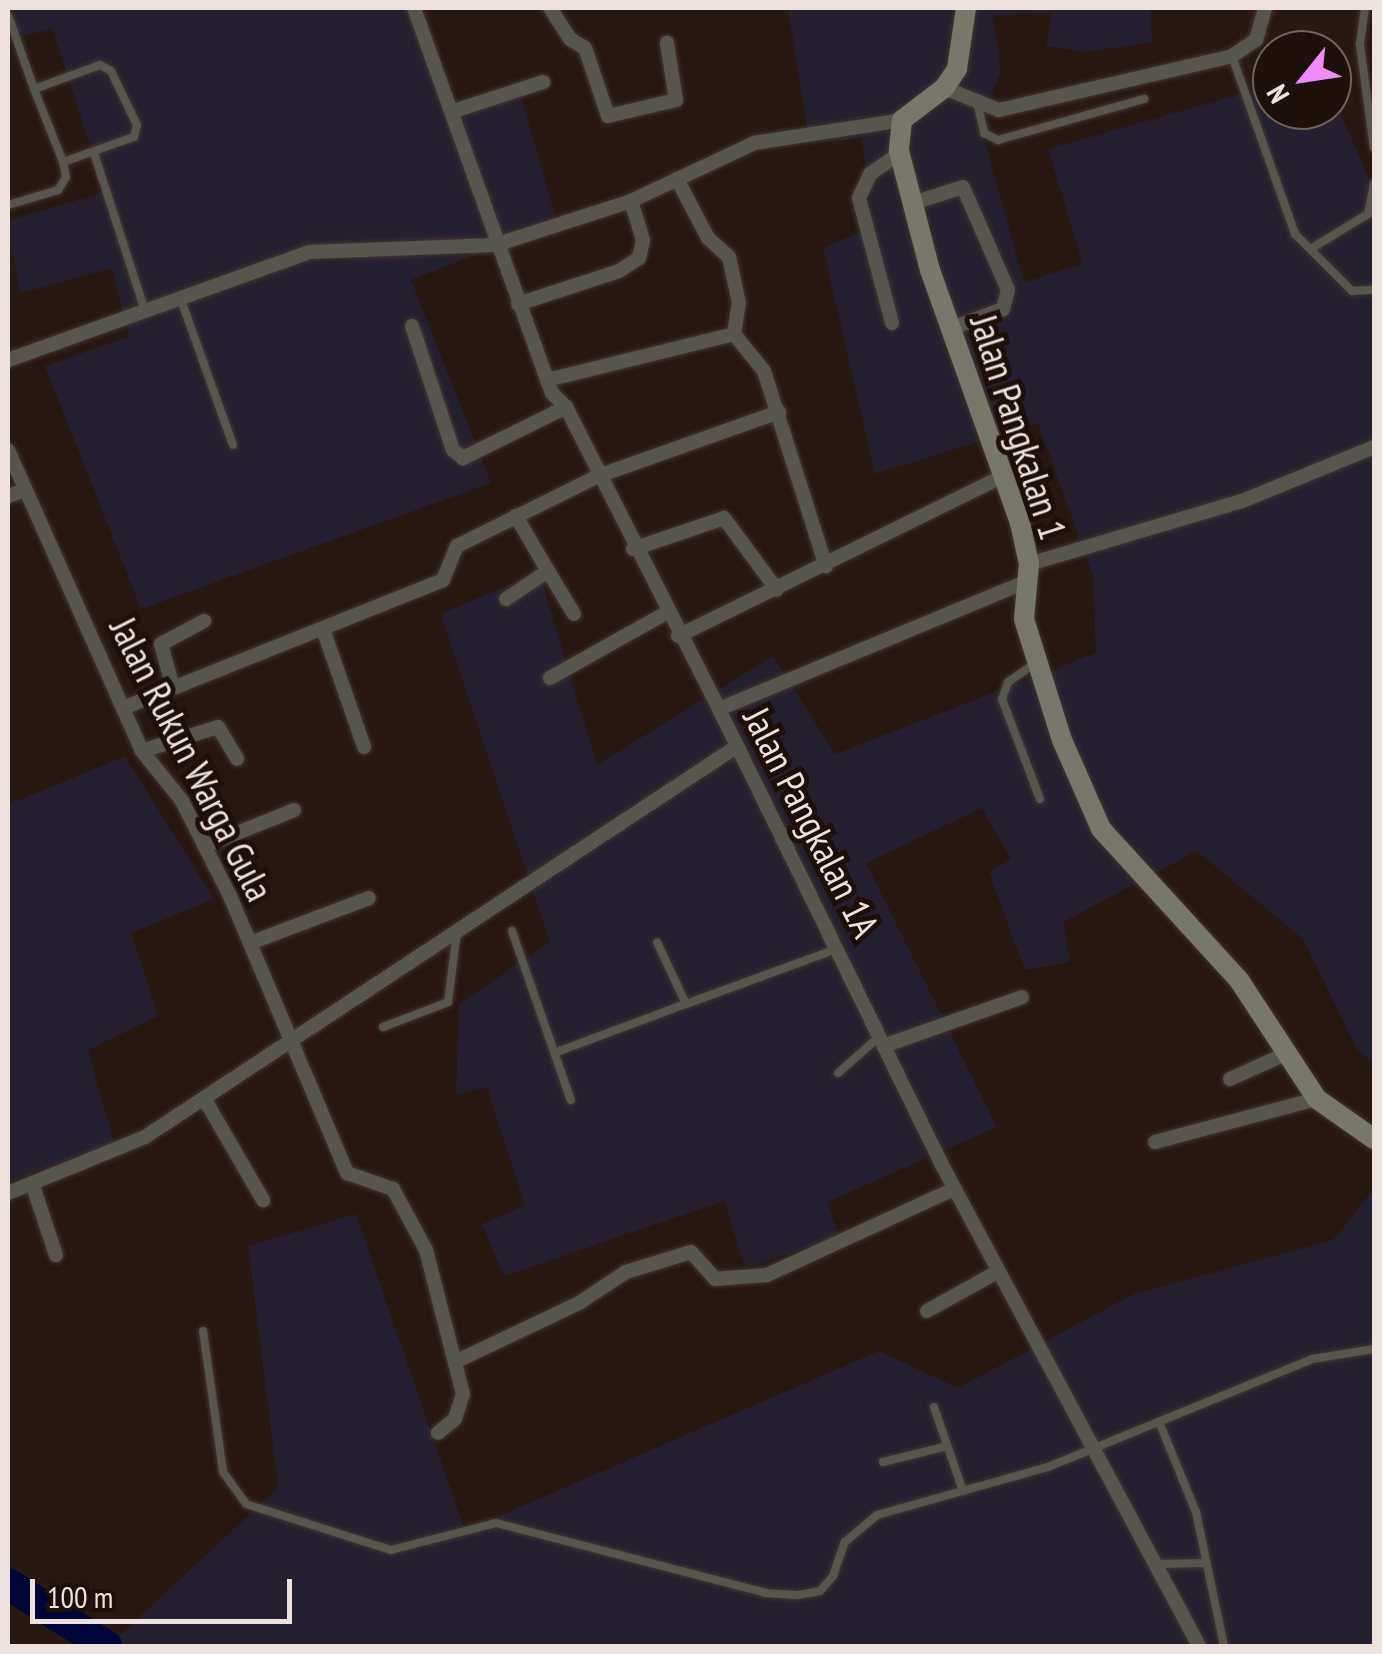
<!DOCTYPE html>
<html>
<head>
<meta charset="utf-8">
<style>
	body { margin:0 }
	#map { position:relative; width:1382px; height:1654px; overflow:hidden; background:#271812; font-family:"PT Sans Narrow",sans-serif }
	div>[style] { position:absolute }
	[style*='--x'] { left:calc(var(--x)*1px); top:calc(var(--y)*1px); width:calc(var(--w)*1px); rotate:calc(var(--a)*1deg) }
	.industrial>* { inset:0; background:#252030 }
	.river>* { height:32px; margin:-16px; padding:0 16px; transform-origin:16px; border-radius:16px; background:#000436 }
	.roads { filter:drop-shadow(0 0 2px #43342f) drop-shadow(0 0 2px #43342f) }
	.lane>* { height:8px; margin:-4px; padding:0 4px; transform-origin:4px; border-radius:4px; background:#56564f }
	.street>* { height:14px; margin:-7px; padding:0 7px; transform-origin:7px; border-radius:7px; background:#56564f }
	.secondary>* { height:20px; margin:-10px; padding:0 10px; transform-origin:10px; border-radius:10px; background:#77776b }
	span { translate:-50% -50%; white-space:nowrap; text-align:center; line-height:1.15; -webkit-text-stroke:10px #1d0f0a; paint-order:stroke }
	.street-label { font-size:38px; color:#ede2de }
	.frame { position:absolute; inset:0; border:10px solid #ede2de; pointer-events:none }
	.north { position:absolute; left:1252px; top:30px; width:100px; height:100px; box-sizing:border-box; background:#1d0f0a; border:2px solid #70635f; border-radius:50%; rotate:240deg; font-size:28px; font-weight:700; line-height:40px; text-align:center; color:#ede2de }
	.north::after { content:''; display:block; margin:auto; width:35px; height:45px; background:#ef8bf6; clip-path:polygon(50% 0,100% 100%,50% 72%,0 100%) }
	.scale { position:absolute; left:30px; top:1579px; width:262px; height:45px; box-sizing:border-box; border:5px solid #ede2de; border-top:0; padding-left:12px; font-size:30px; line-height:35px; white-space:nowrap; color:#ede2de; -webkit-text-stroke:8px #1d0f0a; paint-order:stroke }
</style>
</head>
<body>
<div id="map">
	<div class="industrial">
		<div style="clip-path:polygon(8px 8px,408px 8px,451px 122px,521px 96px,557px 223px,411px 280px,491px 483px,141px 609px,45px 366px,129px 337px,112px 268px,21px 293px,8px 232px,8px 221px,105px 192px,52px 28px,8px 41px)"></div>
		<div style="clip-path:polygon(788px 8px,1149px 8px,1153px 42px,1086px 52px,1046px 46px,1052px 12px,993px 16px,1001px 70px,980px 124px,1024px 282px,1083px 264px,1048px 149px,1272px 85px,1272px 110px,1332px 110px,1332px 94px,1374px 190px,1374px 1064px,1357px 1049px,1303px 939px,1197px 851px,1063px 922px,1070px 962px,1025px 970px,989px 872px,1011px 859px,982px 808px,866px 863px,997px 1127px,827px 1202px,840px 1237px,745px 1268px,724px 1201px,504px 1276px,482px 1224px,525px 1206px,487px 1087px,456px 1095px,459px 1004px,550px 942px,441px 614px,539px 572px,597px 765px,773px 656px,835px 754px,1096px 653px,1093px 576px,1038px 423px,875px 474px,823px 248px,873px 226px,862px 138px,810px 144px)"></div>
		<div style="clip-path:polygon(125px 756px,214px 899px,131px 933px,158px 1016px,88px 1050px,114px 1142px,8px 1182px,8px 805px)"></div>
		<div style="clip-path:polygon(1374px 1189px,1374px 1646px,108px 1646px,278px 1488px,248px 1246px,356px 1214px,465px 1531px,879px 1351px,958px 1388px,1134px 1294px,1333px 1240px)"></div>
	</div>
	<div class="river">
		<div style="--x:8;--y:1584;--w:116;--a:32.3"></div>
	</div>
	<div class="roads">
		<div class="lane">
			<div style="--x:1365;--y:8;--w:37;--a:98"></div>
			<div style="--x:1360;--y:45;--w:104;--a:82.3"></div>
			<div style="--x:8;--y:15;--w:78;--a:70.6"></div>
			<div style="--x:34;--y:89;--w:79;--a:68.3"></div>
			<div style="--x:63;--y:162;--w:75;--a:-19.4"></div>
			<div style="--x:134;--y:137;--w:12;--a:-76"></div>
			<div style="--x:137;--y:125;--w:60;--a:-115.7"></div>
			<div style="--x:111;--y:71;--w:13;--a:-151"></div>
			<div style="--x:100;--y:65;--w:70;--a:160"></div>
			<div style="--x:1232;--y:56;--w:189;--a:70.5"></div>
			<div style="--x:1295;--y:234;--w:81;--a:45"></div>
			<div style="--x:1352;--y:291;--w:22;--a:-3"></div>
			<div style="--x:978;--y:106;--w:28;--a:77"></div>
			<div style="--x:984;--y:133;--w:16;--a:27"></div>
			<div style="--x:998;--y:140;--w:152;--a:-15.7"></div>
			<div style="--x:94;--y:153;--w:166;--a:72.1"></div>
			<div style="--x:8;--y:205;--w:52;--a:-16.7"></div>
			<div style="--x:58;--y:190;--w:15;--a:-58"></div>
			<div style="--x:66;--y:177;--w:15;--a:-101"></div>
			<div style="--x:1312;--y:248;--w:66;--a:-31.3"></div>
			<div style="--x:1368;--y:214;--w:31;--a:-79"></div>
			<div style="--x:180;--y:297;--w:157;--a:70.3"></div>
			<div style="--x:1034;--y:664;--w:32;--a:145"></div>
			<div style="--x:1008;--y:682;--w:18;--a:109"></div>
			<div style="--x:1002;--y:699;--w:107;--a:69.2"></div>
			<div style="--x:512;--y:931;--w:179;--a:70.8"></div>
			<div style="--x:686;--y:1004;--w:160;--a:-20.1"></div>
			<div style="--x:383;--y:1027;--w:70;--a:-21"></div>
			<div style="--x:448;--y:1002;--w:71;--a:-82.7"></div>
			<div style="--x:554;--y:1053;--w:141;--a:-20.4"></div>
			<div style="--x:686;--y:1004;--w:68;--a:-115.1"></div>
			<div style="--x:838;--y:1073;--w:56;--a:-41.4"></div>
			<div style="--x:203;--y:1331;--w:142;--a:81.9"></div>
			<div style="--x:223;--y:1472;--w:39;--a:54"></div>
			<div style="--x:246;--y:1504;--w:152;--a:17.6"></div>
			<div style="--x:391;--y:1550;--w:108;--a:-14.4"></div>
			<div style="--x:496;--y:1523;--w:279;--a:14.5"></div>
			<div style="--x:766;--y:1593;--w:32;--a:4"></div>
			<div style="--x:798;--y:1595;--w:22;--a:-10"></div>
			<div style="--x:820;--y:1591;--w:20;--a:-49"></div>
			<div style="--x:833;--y:1576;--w:36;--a:-71"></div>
			<div style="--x:845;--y:1542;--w:42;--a:-40.2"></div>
			<div style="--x:877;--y:1515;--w:178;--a:-15.7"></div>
			<div style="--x:1048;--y:1467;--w:285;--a:-22.2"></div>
			<div style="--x:1312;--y:1359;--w:63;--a:-9.2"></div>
			<div style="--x:934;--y:1407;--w:89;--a:71"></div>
			<div style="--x:1160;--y:1424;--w:95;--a:67.8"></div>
			<div style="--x:1196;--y:1512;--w:137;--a:78.2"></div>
			<div style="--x:883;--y:1462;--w:66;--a:-14"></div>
			<div style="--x:1156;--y:1564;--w:51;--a:-1.1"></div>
		</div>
		<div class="street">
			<div style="--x:414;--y:8;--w:409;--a:70.3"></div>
			<div style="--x:552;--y:393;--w:20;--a:45"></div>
			<div style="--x:566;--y:407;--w:339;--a:63.1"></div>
			<div style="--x:719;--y:709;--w:508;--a:63.94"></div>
			<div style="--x:942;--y:1165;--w:545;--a:61.88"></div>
			<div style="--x:550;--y:8;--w:37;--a:57"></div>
			<div style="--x:570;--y:39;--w:17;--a:31"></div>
			<div style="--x:585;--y:48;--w:72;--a:71.3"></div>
			<div style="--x:608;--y:116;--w:70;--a:-13.2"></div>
			<div style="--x:676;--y:100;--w:58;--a:-99"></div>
			<div style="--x:944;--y:88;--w:59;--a:21.8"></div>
			<div style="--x:999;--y:110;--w:239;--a:-13"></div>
			<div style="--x:1232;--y:56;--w:29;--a:-34"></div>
			<div style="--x:1256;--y:40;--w:33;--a:-74"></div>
			<div style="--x:454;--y:111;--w:94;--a:-18"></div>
			<div style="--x:913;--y:203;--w:52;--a:-17.7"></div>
			<div style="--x:963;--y:187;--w:112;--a:66.4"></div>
			<div style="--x:1008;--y:290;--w:20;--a:105"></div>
			<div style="--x:1003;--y:309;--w:58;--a:159.7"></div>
			<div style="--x:518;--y:304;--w:106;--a:-18.1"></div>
			<div style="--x:619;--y:271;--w:24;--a:-33"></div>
			<div style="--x:639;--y:258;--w:18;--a:-77"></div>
			<div style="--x:643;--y:240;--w:41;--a:-107.1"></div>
			<div style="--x:892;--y:323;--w:129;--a:-104.8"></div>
			<div style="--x:859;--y:198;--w:26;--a:-65"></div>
			<div style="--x:870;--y:174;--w:35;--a:-35"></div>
			<div style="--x:412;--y:326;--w:131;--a:71.7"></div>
			<div style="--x:453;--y:450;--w:13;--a:39"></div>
			<div style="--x:463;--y:458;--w:115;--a:-26.3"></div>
			<div style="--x:734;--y:334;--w:48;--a:51"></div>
			<div style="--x:764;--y:371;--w:205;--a:72.4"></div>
			<div style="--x:8;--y:360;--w:321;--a:-19.7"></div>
			<div style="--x:310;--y:252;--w:185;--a:-2.2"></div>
			<div style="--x:495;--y:245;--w:143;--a:-17.9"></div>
			<div style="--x:631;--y:201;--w:136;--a:-25.2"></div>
			<div style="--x:754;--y:143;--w:150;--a:-8.8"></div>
			<div style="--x:547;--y:380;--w:193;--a:-13.8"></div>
			<div style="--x:734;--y:334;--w:31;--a:-81"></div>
			<div style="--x:739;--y:303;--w:47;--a:-102.3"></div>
			<div style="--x:729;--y:257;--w:28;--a:-138"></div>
			<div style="--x:708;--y:238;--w:67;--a:-117.7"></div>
			<div style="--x:8;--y:450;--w:329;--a:66"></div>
			<div style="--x:142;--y:751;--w:64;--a:51.3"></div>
			<div style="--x:182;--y:801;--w:106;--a:63.2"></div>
			<div style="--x:230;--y:896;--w:301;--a:67.1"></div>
			<div style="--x:347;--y:1173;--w:49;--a:19.2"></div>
			<div style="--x:393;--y:1189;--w:69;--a:61.6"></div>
			<div style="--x:426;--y:1250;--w:149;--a:75.6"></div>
			<div style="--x:463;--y:1394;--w:26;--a:108"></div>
			<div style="--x:455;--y:1419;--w:22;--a:141"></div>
			<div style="--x:8;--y:496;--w:18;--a:-19"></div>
			<div style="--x:633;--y:549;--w:96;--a:-18.8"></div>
			<div style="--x:724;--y:518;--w:89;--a:53.6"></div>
			<div style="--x:1029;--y:564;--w:222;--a:-16.5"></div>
			<div style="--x:1242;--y:501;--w:143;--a:-22.2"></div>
			<div style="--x:548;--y:571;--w:50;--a:58.8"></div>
			<div style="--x:506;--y:599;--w:50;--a:-33.7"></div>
			<div style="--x:548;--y:571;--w:64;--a:-120.2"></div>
			<div style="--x:323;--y:629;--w:125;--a:70.8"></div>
			<div style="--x:678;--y:636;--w:362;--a:-26.2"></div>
			<div style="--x:550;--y:678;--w:133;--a:-29.3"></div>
			<div style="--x:172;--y:684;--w:41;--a:-105.4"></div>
			<div style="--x:161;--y:644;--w:49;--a:-28.1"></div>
			<div style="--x:123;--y:708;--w:345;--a:-21.8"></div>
			<div style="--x:443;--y:580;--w:37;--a:-68"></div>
			<div style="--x:457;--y:546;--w:157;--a:-26.4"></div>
			<div style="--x:598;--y:476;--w:192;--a:-19.5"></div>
			<div style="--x:719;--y:709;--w:331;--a:-22.5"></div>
			<div style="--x:142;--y:751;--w:80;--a:-17.5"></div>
			<div style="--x:218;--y:727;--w:37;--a:59"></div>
			<div style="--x:205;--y:846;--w:96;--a:-22"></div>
			<div style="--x:250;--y:943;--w:127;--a:-20.7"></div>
			<div style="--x:886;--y:1045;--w:144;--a:-19.4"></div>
			<div style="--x:1230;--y:1079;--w:58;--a:-24.4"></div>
			<div style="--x:205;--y:1100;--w:116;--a:59.9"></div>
			<div style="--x:1155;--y:1142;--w:168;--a:-14.9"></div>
			<div style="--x:32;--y:1183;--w:76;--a:71.6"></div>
			<div style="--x:8;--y:1193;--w:148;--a:-22.2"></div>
			<div style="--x:145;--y:1137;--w:708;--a:-33.42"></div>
			<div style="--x:927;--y:1311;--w:80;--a:-29.1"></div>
			<div style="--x:459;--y:1360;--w:133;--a:-25.4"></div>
			<div style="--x:579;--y:1303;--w:56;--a:-33.4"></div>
			<div style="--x:626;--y:1272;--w:68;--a:-17.1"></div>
			<div style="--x:691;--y:1252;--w:36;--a:48"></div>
			<div style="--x:715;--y:1279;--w:52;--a:-4.4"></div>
			<div style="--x:767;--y:1275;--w:206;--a:-24.7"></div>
		</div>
		<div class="secondary">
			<div style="--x:966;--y:8;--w:62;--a:98.4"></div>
			<div style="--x:957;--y:69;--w:23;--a:124"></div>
			<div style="--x:944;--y:88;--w:53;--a:142.7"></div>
			<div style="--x:902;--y:120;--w:31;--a:96"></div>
			<div style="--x:899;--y:151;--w:123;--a:75.4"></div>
			<div style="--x:930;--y:270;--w:269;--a:70.4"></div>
			<div style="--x:1020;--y:523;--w:42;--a:77.6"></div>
			<div style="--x:1029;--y:564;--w:55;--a:95.2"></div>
			<div style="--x:1024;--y:619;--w:127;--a:72.6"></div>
			<div style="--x:1062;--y:740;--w:97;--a:66.3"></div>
			<div style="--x:1101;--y:829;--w:205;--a:47.6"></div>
			<div style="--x:1239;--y:980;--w:142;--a:56.8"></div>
			<div style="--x:1317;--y:1099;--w:70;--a:35.1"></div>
		</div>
	</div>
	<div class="street-label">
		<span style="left:1019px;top:427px;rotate:72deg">Jalan Pangkalan 1</span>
		<span style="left:192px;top:759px;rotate:63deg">Jalan Rukun Warga Gula</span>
		<span style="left:812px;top:822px;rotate:63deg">Jalan Pangkalan 1A</span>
	</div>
	<div class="frame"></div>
	<div class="north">N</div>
	<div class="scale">100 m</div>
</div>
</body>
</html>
